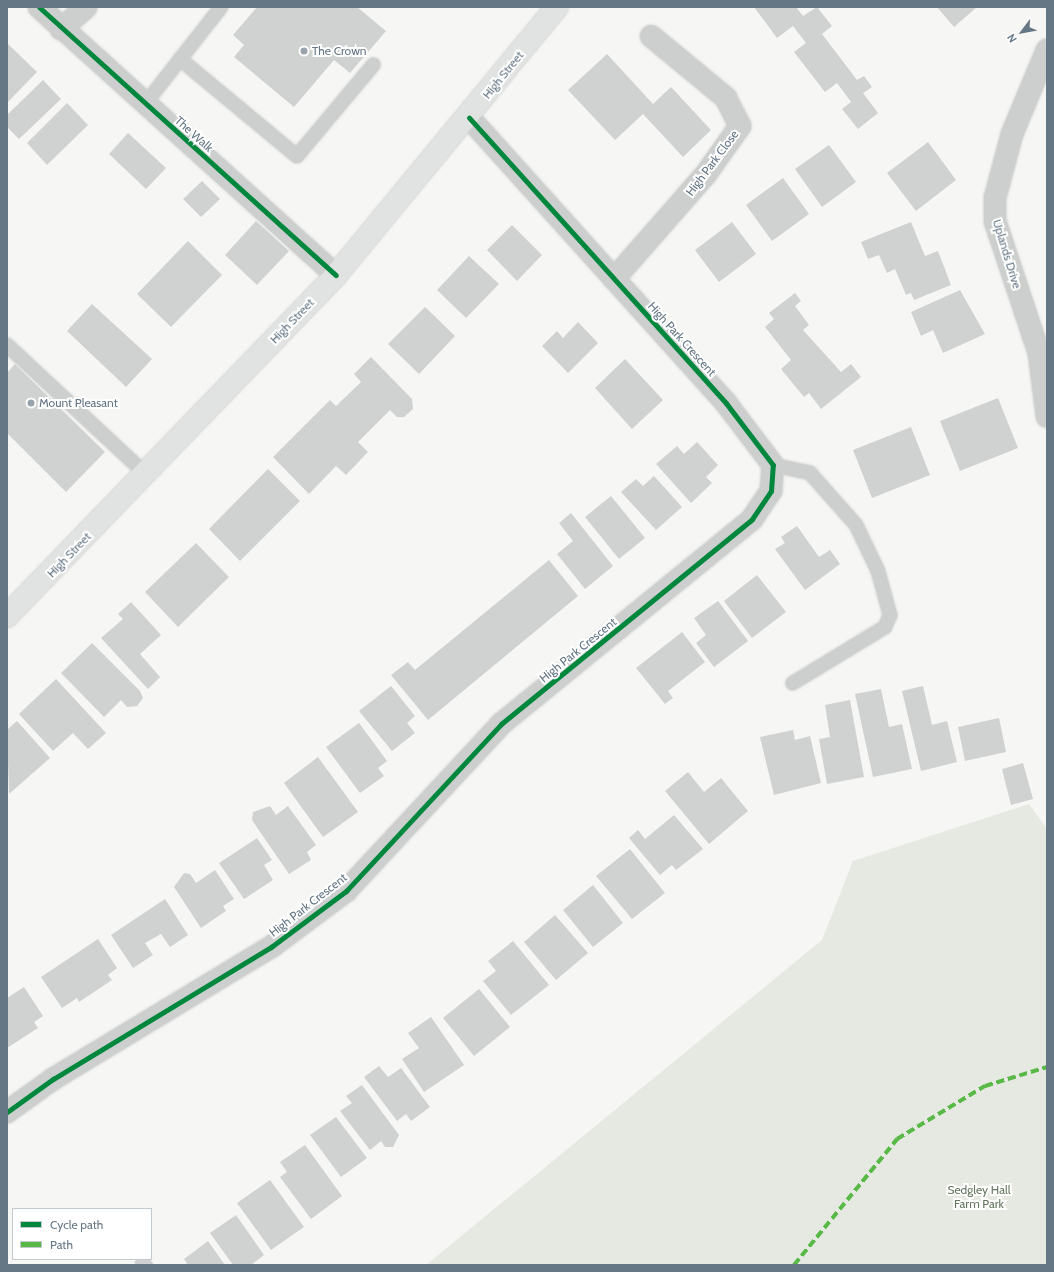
<!DOCTYPE html>
<html>
<head>
<meta charset="utf-8">
<style>
	body { margin:0 }
	#map { position:relative; width:1054px; height:1272px; overflow:hidden; background:#f6f6f4; font-family:Cabin,sans-serif }
	div>[style] { position:absolute }
	[style*='--x'] { left:calc(var(--x)*1px); top:calc(var(--y)*1px); width:calc(var(--w)*1px); rotate:calc(var(--a)*1deg) }
	.green>* { inset:0; background:#e6e9e2 }
	.building>* { inset:0; background:#d0d1d1 }
	.roads { filter:drop-shadow(0 0 1px #d3d4d3) drop-shadow(0 0 1px #d3d4d3) }
	.service>* { height:14px; margin:-7px; padding:0 7px; transform-origin:7px; border-radius:7px; background:#cdcfcf }
	.minor>* { height:22px; margin:-11px; padding:0 11px; transform-origin:11px; border-radius:11px; background:#cdcfcf }
	.primary>* { height:22px; margin:-11px; padding:0 11px; transform-origin:11px; border-radius:11px; background:#e1e2e2 }
	.quiet>* { height:4px; margin-top:-2px; transform-origin:0; background:repeating-linear-gradient(90deg,#58b947 0 8px,transparent 0 12px) }
	.cycleway>* { height:5px; margin:-2.5px; padding:0 2.5px; transform-origin:2.5px; border-radius:2.5px; background:#00873e }
	.dots>* { width:11px; height:11px; translate:-50% -50%; box-sizing:border-box; border:2px solid #fff; border-radius:50% }
	span { translate:-50% -50%; white-space:nowrap; text-align:center; line-height:1.15; -webkit-text-stroke:4px #fff; paint-order:stroke }
	.poi-label { font-size:12px; color:#657685 }
	.left { translate:0 -50%; text-align:left }
	.street-label { font-size:12px; color:#657685 }
	.park-label { font-size:12px; color:#657760 }
	.frame { position:absolute; inset:0; border:8px solid #657685; pointer-events:none }
	.legend { position:absolute; left:12px; top:1208px; width:140px; height:52px; box-sizing:border-box; background:#fff; border:1px solid #c1c8ce; margin:0; padding:5px 7px; list-style:none; font-size:12px; color:#657685 }
	.legend li { display:flex; align-items:center; gap:8px; height:20px }
	.legend b { width:20px; border:1px solid #c1c8ce }
	.north { position:absolute; left:1002px; top:12px; width:40px; height:40px; -webkit-text-stroke:3px #fff; paint-order:stroke; rotate:238deg; font-size:11px; font-weight:700; line-height:16px; text-align:center; color:#657685 }
	.north::after { content:''; display:block; margin:auto; width:14px; height:18px; background:#657685; clip-path:polygon(50% 0,100% 100%,50% 72%,0 100%) }
</style>
</head>
<body>
<div id="map">
	<div class="green">
		<div style="clip-path:polygon(1029px 804px,1047px 829px,1047px 1265px,426px 1265px,822px 940px,853px 861px)"></div>
	</div>
	<div class="building">
		<div style="clip-path:polygon(257px 7px,357px 7px,386px 31px,350px 73px,334px 60px,294px 107px,234px 57px,244px 45px,233px 35px)"></div>
		<div style="clip-path:polygon(754px 7px,796px 7px,803px 16px,817px 7px,832px 26px,822px 34px,857px 80px,864px 76px,872px 87px,863px 93px,878px 113px,858px 129px,842px 109px,851px 102px,837px 83px,825px 92px,794px 52px,806px 43px,793px 26px,777px 38px)"></div>
		<div style="clip-path:polygon(937px 7px,977px 7px,954px 27px)"></div>
		<div style="clip-path:polygon(7px 43px,37px 72px,7px 103px)"></div>
		<div style="clip-path:polygon(607px 54px,653px 104px,671px 87px,711px 130px,683px 157px,643px 114px,615px 140px,568px 90px)"></div>
		<div style="clip-path:polygon(43px 80px,61px 99px,19px 139px,7px 127px,7px 115px)"></div>
		<div style="clip-path:polygon(67px 103px,88px 125px,47px 165px,27px 143px)"></div>
		<div style="clip-path:polygon(128px 133px,166px 168px,146px 189px,109px 154px)"></div>
		<div style="clip-path:polygon(928px 142px,956px 180px,916px 211px,887px 173px)"></div>
		<div style="clip-path:polygon(829px 145px,856px 182px,822px 207px,795px 169px)"></div>
		<div style="clip-path:polygon(783px 178px,809px 214px,772px 241px,746px 205px)"></div>
		<div style="clip-path:polygon(202px 181px,220px 199px,201px 217px,183px 199px)"></div>
		<div style="clip-path:polygon(256px 221px,289px 251px,257px 285px,225px 255px)"></div>
		<div style="clip-path:polygon(732px 222px,756px 254px,719px 282px,695px 250px)"></div>
		<div style="clip-path:polygon(911px 222px,925px 256px,938px 251px,951px 285px,914px 300px,911px 293px,906px 295px,895px 269px,887px 273px,879px 255px,868px 259px,861px 242px)"></div>
		<div style="clip-path:polygon(512px 225px,542px 255px,517px 281px,487px 250px)"></div>
		<div style="clip-path:polygon(188px 241px,222px 275px,171px 327px,137px 294px)"></div>
		<div style="clip-path:polygon(469px 256px,499px 284px,466px 318px,437px 290px)"></div>
		<div style="clip-path:polygon(960px 290px,985px 334px,943px 353px,933px 330px,921px 336px,911px 312px)"></div>
		<div style="clip-path:polygon(795px 293px,801px 301px,795px 306px,809px 325px,803px 330px,841px 372px,851px 364px,861px 377px,821px 409px,809px 393px,804px 397px,781px 369px,791px 360px,765px 327px,774px 319px,769px 313px)"></div>
		<div style="clip-path:polygon(92px 304px,152px 359px,126px 387px,67px 331px)"></div>
		<div style="clip-path:polygon(425px 307px,455px 336px,419px 374px,388px 344px)"></div>
		<div style="clip-path:polygon(578px 322px,598px 343px,568px 373px,542px 346px,557px 331px,563px 338px)"></div>
		<div style="clip-path:polygon(371px 357px,412px 399px,413px 409px,404px 417px,397px 417px,390px 410px,358px 442px,368px 452px,346px 475px,336px 466px,309px 494px,273px 457px,330px 400px,336px 406px,361px 382px,354px 374px)"></div>
		<div style="clip-path:polygon(625px 359px,663px 400px,632px 429px,595px 388px)"></div>
		<div style="clip-path:polygon(15px 364px,105px 452px,66px 492px,7px 433px,7px 373px)"></div>
		<div style="clip-path:polygon(998px 398px,1018px 448px,960px 471px,940px 421px)"></div>
		<div style="clip-path:polygon(911px 427px,930px 475px,872px 498px,853px 450px)"></div>
		<div style="clip-path:polygon(697px 442px,718px 465px,706px 477px,712px 483px,691px 503px,656px 464px,677px 446px,684px 454px)"></div>
		<div style="clip-path:polygon(268px 469px,300px 501px,240px 561px,209px 529px)"></div>
		<div style="clip-path:polygon(654px 476px,682px 507px,656px 530px,621px 492px,636px 479px,643px 486px)"></div>
		<div style="clip-path:polygon(611px 496px,645px 538px,619px 559px,585px 517px)"></div>
		<div style="clip-path:polygon(571px 513px,613px 566px,585px 589px,557px 554px,573px 541px,559px 523px)"></div>
		<div style="clip-path:polygon(797px 526px,819px 557px,830px 550px,840px 564px,805px 590px,775px 549px,785px 543px,781px 537px)"></div>
		<div style="clip-path:polygon(196px 543px,229px 577px,178px 627px,145px 592px)"></div>
		<div style="clip-path:polygon(549px 560px,578px 596px,428px 720px,391px 675px,408px 662px,415px 670px)"></div>
		<div style="clip-path:polygon(757px 575px,786px 612px,752px 638px,724px 601px)"></div>
		<div style="clip-path:polygon(718px 601px,748px 641px,714px 667px,696px 643px,706px 635px,694px 618px)"></div>
		<div style="clip-path:polygon(131px 602px,161px 635px,140px 654px,160px 677px,148px 689px,101px 638px,123px 619px,118px 614px)"></div>
		<div style="clip-path:polygon(682px 632px,705px 662px,668px 691px,673px 698px,665px 704px,636px 668px)"></div>
		<div style="clip-path:polygon(92px 643px,140px 691px,143px 698px,137px 706px,127px 707px,121px 700px,104px 717px,61px 673px)"></div>
		<div style="clip-path:polygon(56px 679px,106px 733px,88px 749px,73px 733px,53px 751px,19px 714px)"></div>
		<div style="clip-path:polygon(391px 686px,415px 716px,407px 723px,415px 733px,392px 751px,359px 711px)"></div>
		<div style="clip-path:polygon(923px 686px,932px 725px,947px 721px,957px 762px,921px 771px,902px 691px)"></div>
		<div style="clip-path:polygon(881px 689px,889px 727px,902px 724px,912px 769px,873px 777px,855px 694px)"></div>
		<div style="clip-path:polygon(850px 700px,864px 777px,827px 784px,819px 739px,830px 737px,825px 705px)"></div>
		<div style="clip-path:polygon(999px 718px,1006px 752px,965px 761px,958px 727px)"></div>
		<div style="clip-path:polygon(17px 721px,50px 758px,9px 794px,7px 730px)"></div>
		<div style="clip-path:polygon(359px 723px,387px 761px,378px 768px,384px 776px,360px 793px,326px 747px)"></div>
		<div style="clip-path:polygon(793px 730px,795px 740px,810px 736px,821px 783px,774px 795px,760px 737px)"></div>
		<div style="clip-path:polygon(318px 757px,358px 812px,323px 837px,284px 783px)"></div>
		<div style="clip-path:polygon(1023px 763px,1033px 799px,1011px 805px,1002px 769px)"></div>
		<div style="clip-path:polygon(688px 772px,704px 792px,721px 778px,748px 811px,709px 844px,665px 791px)"></div>
		<div style="clip-path:polygon(270px 806px,276px 815px,288px 806px,316px 845px,307px 852px,311px 860px,289px 874px,252px 820px,253px 812px)"></div>
		<div style="clip-path:polygon(674px 815px,703px 849px,676px 870px,672px 865px,660px 875px,629px 838px,638px 830px,645px 839px)"></div>
		<div style="clip-path:polygon(257px 838px,272px 860px,264px 865px,273px 880px,244px 899px,219px 863px)"></div>
		<div style="clip-path:polygon(630px 849px,665px 893px,632px 919px,596px 876px)"></div>
		<div style="clip-path:polygon(215px 870px,234px 899px,223px 906px,226px 911px,201px 928px,174px 887px,184px 873px,190px 874px,196px 883px)"></div>
		<div style="clip-path:polygon(593px 885px,623px 923px,593px 947px,563px 910px)"></div>
		<div style="clip-path:polygon(165px 899px,188px 935px,170px 947px,161px 934px,145px 943px,153px 955px,133px 968px,111px 935px)"></div>
		<div style="clip-path:polygon(555px 915px,588px 953px,556px 980px,524px 942px)"></div>
		<div style="clip-path:polygon(98px 939px,117px 968px,108px 975px,112px 980px,79px 1002px,77px 998px,62px 1008px,41px 977px)"></div>
		<div style="clip-path:polygon(513px 941px,549px 985px,511px 1015px,483px 981px,496px 971px,488px 961px)"></div>
		<div style="clip-path:polygon(24px 987px,43px 1016px,34px 1022px,38px 1028px,7px 1048px,7px 998px)"></div>
		<div style="clip-path:polygon(479px 989px,510px 1027px,474px 1056px,443px 1018px)"></div>
		<div style="clip-path:polygon(431px 1017px,464px 1065px,424px 1092px,402px 1059px,419px 1048px,408px 1033px)"></div>
		<div style="clip-path:polygon(379px 1066px,388px 1077px,401px 1068px,430px 1107px,411px 1121px,406px 1114px,397px 1121px,364px 1077px)"></div>
		<div style="clip-path:polygon(362px 1085px,399px 1135px,393px 1147px,385px 1147px,381px 1141px,370px 1150px,340px 1111px,352px 1103px,346px 1096px)"></div>
		<div style="clip-path:polygon(336px 1117px,367px 1158px,341px 1177px,310px 1135px)"></div>
		<div style="clip-path:polygon(305px 1145px,342px 1196px,311px 1219px,280px 1177px,287px 1172px,280px 1162px)"></div>
		<div style="clip-path:polygon(270px 1180px,304px 1227px,271px 1250px,237px 1203px)"></div>
		<div style="clip-path:polygon(236px 1215px,264px 1255px,251px 1265px,233px 1265px,210px 1233px)"></div>
		<div style="clip-path:polygon(208px 1241px,225px 1265px,188px 1265px,184px 1259px)"></div>
		<div style="clip-path:polygon(138px 1259px,150px 1259px,154px 1265px,136px 1265px,134px 1262px)"></div>
	</div>
	<div class="roads">
		<div class="service">
			<div style="--x:180;--y:59;--w:152;--a:39.7"></div>
			<div style="--x:297;--y:156;--w:119;--a:-50.1"></div>
			<div style="--x:145;--y:104;--w:123;--a:-51.9"></div>
			<div style="--x:7;--y:345;--w:190;--a:42.9"></div>
			<div style="--x:773;--y:465;--w:38;--a:12"></div>
			<div style="--x:810;--y:473;--w:69;--a:48.5"></div>
			<div style="--x:856;--y:525;--w:51;--a:64.4"></div>
			<div style="--x:878;--y:571;--w:46;--a:74.7"></div>
			<div style="--x:890;--y:615;--w:13;--a:113"></div>
			<div style="--x:885;--y:627;--w:108;--a:148.7"></div>
		</div>
		<div class="minor">
			<div style="--x:39;--y:7;--w:400;--a:42.1"></div>
			<div style="--x:61;--y:29;--w:33;--a:-41"></div>
			<div style="--x:1047;--y:50;--w:91;--a:112.6"></div>
			<div style="--x:1012;--y:134;--w:66;--a:104.9"></div>
			<div style="--x:995;--y:198;--w:23;--a:90"></div>
			<div style="--x:995;--y:221;--w:139;--a:71.6"></div>
			<div style="--x:1039;--y:353;--w:64;--a:82.8"></div>
			<div style="--x:614;--y:279;--w:140;--a:-48.8"></div>
			<div style="--x:706;--y:174;--w:59;--a:-54.7"></div>
			<div style="--x:740;--y:126;--w:31;--a:-117"></div>
			<div style="--x:726;--y:98;--w:97;--a:-140.4"></div>
			<div style="--x:7;--y:1112;--w:57;--a:-35.7"></div>
			<div style="--x:53;--y:1079;--w:255;--a:-31.2"></div>
			<div style="--x:271;--y:947;--w:94;--a:-36.7"></div>
			<div style="--x:346;--y:891;--w:228;--a:-47.1"></div>
			<div style="--x:501;--y:724;--w:324;--a:-39.2"></div>
			<div style="--x:752;--y:519;--w:34;--a:-56"></div>
			<div style="--x:771;--y:491;--w:26;--a:-86"></div>
			<div style="--x:773;--y:465;--w:78;--a:-127.2"></div>
			<div style="--x:726;--y:403;--w:384;--a:-132"></div>
		</div>
		<div class="primary">
			<div style="--x:7;--y:616;--w:474;--a:-46"></div>
			<div style="--x:336;--y:275;--w:347;--a:-50.5"></div>
		</div>
	</div>
	<div class="quiet">
		<div style="--x:794;--y:1265;--w:163;--a:-50.7"></div>
		<div style="--x:897;--y:1139;--w:103;--a:-31.1"></div>
		<div style="--x:985;--y:1086;--w:65;--a:-17"></div>
	</div>
	<div class="cycleway">
		<div style="--x:39;--y:7;--w:400;--a:42.1"></div>
		<div style="--x:7;--y:1112;--w:57;--a:-35.7"></div>
		<div style="--x:53;--y:1079;--w:255;--a:-31.2"></div>
		<div style="--x:271;--y:947;--w:94;--a:-36.7"></div>
		<div style="--x:346;--y:891;--w:228;--a:-47.1"></div>
		<div style="--x:501;--y:724;--w:324;--a:-39.2"></div>
		<div style="--x:752;--y:519;--w:34;--a:-56"></div>
		<div style="--x:771;--y:491;--w:26;--a:-86"></div>
		<div style="--x:773;--y:465;--w:78;--a:-127.2"></div>
		<div style="--x:726;--y:403;--w:384;--a:-132"></div>
	</div>
	<div class="dots">
		<div style="left:304px;top:51px;background:#98a3ac"></div>
		<div style="left:31px;top:403px;background:#98a3ac"></div>
	</div>
	<div class="poi-label">
		<span class="left" style="left:312px;top:51px">The Crown</span>
		<span class="left" style="left:39px;top:403px">Mount Pleasant</span>
	</div>
	<div class="street-label">
		<span style="left:503px;top:75px;rotate:-51deg">High Street</span>
		<span style="left:194px;top:134px;rotate:42deg">The Walk</span>
		<span style="left:712px;top:163px;rotate:-53deg">High Park Close</span>
		<span style="left:1007px;top:254px;rotate:73deg">Uplands Drive</span>
		<span style="left:292px;top:321px;rotate:-46deg">High Street</span>
		<span style="left:682px;top:339px;rotate:48deg">High Park Crescent</span>
		<span style="left:69px;top:555px;rotate:-46deg">High Street</span>
		<span style="left:578px;top:650px;rotate:-39deg">High Park Crescent</span>
		<span style="left:308px;top:905px;rotate:-38deg">High Park Crescent</span>
	</div>
	<div class="park-label">
		<span style="left:979px;top:1197px">Sedgley Hall<br>Farm Park</span>
	</div>
	<div class="frame"></div>
	<ul class="legend">
	<li><b style="height:5px;background:#00873e"></b>Cycle path</li>
	<li><b style="height:5px;background:#58b947"></b>Path</li>
	</ul>
	<div class="north">N</div>
</div>
</body>
</html>
